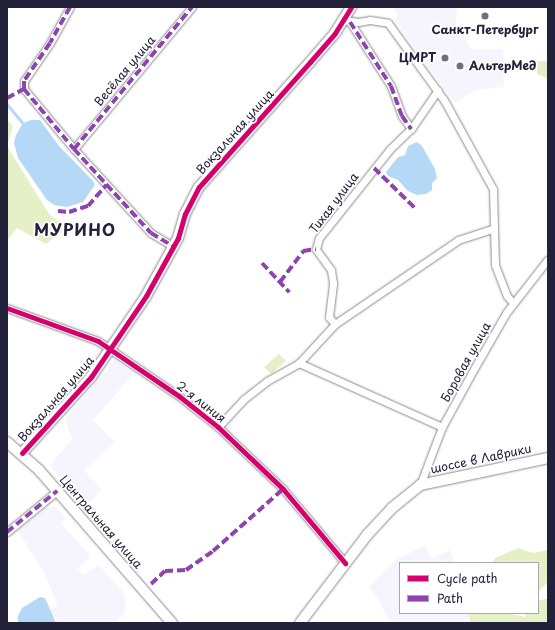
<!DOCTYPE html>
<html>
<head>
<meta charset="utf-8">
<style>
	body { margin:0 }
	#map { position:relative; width:555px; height:630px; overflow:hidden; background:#fff; font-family:"Playpen Sans",sans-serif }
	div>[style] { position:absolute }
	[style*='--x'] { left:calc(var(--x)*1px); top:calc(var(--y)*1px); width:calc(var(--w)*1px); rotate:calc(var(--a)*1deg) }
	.built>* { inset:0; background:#f6f5fd }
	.green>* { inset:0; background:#e6f0c7 }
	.water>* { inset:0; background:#b6d8f7 }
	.stream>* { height:2.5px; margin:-1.25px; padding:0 1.25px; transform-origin:1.25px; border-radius:1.25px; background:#b6d8f7 }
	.roads { filter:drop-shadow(0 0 1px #8a8a8f) drop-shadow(0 0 1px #8a8a8f) }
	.street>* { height:7px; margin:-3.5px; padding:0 3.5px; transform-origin:3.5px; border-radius:3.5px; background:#fff }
	.secondary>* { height:10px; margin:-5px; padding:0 5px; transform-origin:5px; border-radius:5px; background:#fff }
	.quiet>* { height:4px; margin-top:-2px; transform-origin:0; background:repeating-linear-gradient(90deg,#8e44ad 0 8px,transparent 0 12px) }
	.cycleway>* { height:5px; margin:-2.5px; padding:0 2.5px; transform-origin:2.5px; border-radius:2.5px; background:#d6006c }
	.dots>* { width:11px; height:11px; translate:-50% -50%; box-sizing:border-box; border:2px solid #fff; border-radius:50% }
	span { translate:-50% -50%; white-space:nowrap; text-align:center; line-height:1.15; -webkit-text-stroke:3.5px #fff; paint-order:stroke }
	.poi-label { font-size:12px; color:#22223b; font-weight:700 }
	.right { translate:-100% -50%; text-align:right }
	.left { translate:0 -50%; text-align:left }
	.street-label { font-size:12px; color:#22223b }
	.district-label { font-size:16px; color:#22223b; font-weight:700; letter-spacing:1px }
	.frame { position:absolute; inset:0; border:8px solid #22223b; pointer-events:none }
	.legend { position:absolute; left:399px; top:562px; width:140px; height:52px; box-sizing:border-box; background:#fff; border:1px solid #a7a7b1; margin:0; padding:5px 7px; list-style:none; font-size:12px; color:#22223b }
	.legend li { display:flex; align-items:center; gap:8px; height:20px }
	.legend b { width:20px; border:1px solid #a7a7b1 }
</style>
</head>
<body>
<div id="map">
	<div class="built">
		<div style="clip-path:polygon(394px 7px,457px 7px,456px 25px,472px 49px,503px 49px,504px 87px,476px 90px,455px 103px,395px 21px,398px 15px)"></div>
		<div style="clip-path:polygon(115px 360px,134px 373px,93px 420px,115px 442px,84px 470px,102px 490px,85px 507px,50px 465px,72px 439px,65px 419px)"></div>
		<div style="clip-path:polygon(55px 506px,66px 518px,61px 523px,90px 556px,78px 569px,83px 575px,99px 565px,123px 592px,126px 603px,123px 615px,115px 623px,58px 623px,50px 610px,58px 606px,46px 576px,18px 531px,45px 508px)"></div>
		<div style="clip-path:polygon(425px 545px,431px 559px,450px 550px,454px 563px,400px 563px,400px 613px,468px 613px,471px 623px,390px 623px,378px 598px,369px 587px,394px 561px)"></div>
	</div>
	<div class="green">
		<div style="clip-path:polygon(537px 61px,548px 61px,548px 79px,537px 74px)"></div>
		<div style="clip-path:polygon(7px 119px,13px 126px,7px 146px,49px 214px,67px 228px,46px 244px,17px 228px,7px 240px)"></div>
		<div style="clip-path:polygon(279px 354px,286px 361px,271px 374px,264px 367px)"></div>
		<div style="clip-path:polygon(518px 548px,533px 553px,548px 550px,548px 582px,538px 592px,538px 563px,492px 563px,495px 558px)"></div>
		<div style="clip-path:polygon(548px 598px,548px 623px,471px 623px,468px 613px,508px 613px,525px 617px,526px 613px,538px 613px,538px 601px)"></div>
	</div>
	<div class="water">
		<div style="clip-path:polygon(31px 120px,40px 120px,59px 146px,93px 181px,95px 185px,83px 202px,67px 207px,54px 205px,47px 200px,18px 158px,14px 143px,16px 135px,23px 123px)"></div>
		<div style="clip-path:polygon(417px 142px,422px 146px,435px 169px,437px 178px,432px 183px,432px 190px,426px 194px,417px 195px,408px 191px,398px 180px,388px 176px,386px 172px,398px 157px,405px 155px,408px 146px)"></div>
		<div style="clip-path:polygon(40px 597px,45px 598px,56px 623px,18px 623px,18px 616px,22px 608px)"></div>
	</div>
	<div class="stream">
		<div style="--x:7;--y:104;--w:25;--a:50"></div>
	</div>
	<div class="roads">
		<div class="street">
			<div style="--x:70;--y:7;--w:41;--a:119.1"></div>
			<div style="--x:50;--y:43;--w:46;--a:124.4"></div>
			<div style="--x:24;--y:81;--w:8;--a:90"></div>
			<div style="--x:24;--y:89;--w:78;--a:50.2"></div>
			<div style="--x:74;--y:149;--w:114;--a:47.5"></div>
			<div style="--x:151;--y:233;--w:26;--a:31"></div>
			<div style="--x:343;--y:20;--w:15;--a:8"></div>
			<div style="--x:358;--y:22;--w:12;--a:-9"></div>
			<div style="--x:370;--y:20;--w:18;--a:9"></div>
			<div style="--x:388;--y:23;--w:95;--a:54"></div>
			<div style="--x:444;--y:100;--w:102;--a:61.2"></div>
			<div style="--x:493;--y:189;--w:76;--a:88.5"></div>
			<div style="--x:495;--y:265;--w:33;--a:69"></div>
			<div style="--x:507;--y:296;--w:9;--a:49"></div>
			<div style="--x:350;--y:22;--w:76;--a:57.4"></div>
			<div style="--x:391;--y:86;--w:32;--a:70"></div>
			<div style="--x:402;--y:116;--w:16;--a:55"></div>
			<div style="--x:74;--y:149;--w:185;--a:-50.3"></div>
			<div style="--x:7;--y:308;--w:97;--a:19.9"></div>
			<div style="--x:98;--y:341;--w:98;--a:34.2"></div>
			<div style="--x:179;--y:396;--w:50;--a:38.5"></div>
			<div style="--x:218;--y:427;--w:90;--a:43.6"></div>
			<div style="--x:283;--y:489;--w:97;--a:50"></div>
			<div style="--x:335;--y:324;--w:9;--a:-131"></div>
			<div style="--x:329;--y:317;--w:34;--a:-83"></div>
			<div style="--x:333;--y:283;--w:13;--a:-99"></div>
			<div style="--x:331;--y:270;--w:26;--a:-126"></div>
			<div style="--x:316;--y:249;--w:11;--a:-75"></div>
			<div style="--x:319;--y:238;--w:114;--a:-51.4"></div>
			<div style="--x:390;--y:149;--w:29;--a:-44"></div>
			<div style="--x:411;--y:129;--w:47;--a:-55.3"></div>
			<div style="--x:299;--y:363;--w:157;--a:24.1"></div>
			<div style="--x:218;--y:427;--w:38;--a:-47"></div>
			<div style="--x:244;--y:399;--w:29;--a:-38"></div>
			<div style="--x:267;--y:381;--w:37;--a:-29"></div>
			<div style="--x:299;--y:363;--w:53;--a:-47.3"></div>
			<div style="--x:335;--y:324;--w:149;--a:-34.3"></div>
			<div style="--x:458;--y:240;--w:36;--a:-18"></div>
			<div style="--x:420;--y:485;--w:62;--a:-69.2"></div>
			<div style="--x:442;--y:427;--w:68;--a:-61.2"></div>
			<div style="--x:475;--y:367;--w:62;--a:-60.1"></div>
			<div style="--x:506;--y:313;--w:68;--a:-52.1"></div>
			<div style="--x:7;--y:532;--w:65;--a:-39.4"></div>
		</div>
		<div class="secondary">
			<div style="--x:7;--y:442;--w:43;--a:41.2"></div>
			<div style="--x:39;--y:470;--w:203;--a:49"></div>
			<div style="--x:22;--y:453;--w:103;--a:-47.8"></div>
			<div style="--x:91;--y:377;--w:98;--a:-55.8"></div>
			<div style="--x:146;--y:296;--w:66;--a:-61.1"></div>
			<div style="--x:178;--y:238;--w:25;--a:-74"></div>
			<div style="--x:185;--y:214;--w:30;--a:-63"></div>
			<div style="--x:199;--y:187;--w:167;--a:-48.4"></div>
			<div style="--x:310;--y:62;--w:38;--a:-49"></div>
			<div style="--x:335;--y:33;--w:31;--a:-58"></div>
			<div style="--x:300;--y:623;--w:111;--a:-52.7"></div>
			<div style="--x:367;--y:535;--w:37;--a:-47"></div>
			<div style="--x:392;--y:508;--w:36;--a:-39"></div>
			<div style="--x:420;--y:485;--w:131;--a:-11.9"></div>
		</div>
	</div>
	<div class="quiet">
		<div style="--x:70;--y:7;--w:41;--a:119.1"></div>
		<div style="--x:50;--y:43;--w:46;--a:124.4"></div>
		<div style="--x:24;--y:81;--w:8;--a:90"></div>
		<div style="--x:24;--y:89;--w:78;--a:50.2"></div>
		<div style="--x:74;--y:149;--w:114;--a:47.5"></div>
		<div style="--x:151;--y:233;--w:26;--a:31"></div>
		<div style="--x:350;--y:22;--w:76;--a:57.4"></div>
		<div style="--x:391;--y:86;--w:32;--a:70"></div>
		<div style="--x:402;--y:116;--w:16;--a:55"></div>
		<div style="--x:7;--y:98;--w:19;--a:-28"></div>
		<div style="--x:74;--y:149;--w:185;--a:-50.3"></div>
		<div style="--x:374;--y:168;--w:57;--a:44.3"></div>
		<div style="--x:58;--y:211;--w:11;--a:5"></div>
		<div style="--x:69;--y:212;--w:20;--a:-18"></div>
		<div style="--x:88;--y:206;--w:28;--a:-49"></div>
		<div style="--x:262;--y:263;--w:40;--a:47"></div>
		<div style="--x:280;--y:282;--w:39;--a:-53"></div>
		<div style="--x:303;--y:251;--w:13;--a:-9"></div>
		<div style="--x:7;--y:532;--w:65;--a:-39.4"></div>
		<div style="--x:151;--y:584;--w:19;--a:-43"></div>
		<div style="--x:165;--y:571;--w:21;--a:-3"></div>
		<div style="--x:186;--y:570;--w:33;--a:-35"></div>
		<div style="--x:213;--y:551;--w:94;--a:-41.5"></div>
	</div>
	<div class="cycleway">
		<div style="--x:7;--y:308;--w:97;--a:19.9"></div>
		<div style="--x:98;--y:341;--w:98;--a:34.2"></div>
		<div style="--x:179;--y:396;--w:50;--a:38.5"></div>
		<div style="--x:218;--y:427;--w:90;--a:43.6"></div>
		<div style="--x:283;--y:489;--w:97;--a:50"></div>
		<div style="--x:22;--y:453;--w:103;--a:-47.8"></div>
		<div style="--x:91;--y:377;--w:98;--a:-55.8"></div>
		<div style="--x:146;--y:296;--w:66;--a:-61.1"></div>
		<div style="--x:178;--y:238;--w:25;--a:-74"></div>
		<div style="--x:185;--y:214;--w:30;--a:-63"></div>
		<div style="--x:199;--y:187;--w:167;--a:-48.4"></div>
		<div style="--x:310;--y:62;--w:38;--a:-49"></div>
		<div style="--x:335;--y:33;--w:31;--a:-58"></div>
	</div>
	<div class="dots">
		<div style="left:485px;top:16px;background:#6f6f80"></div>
		<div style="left:445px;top:58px;background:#6f6f80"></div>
		<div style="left:460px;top:66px;background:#6f6f80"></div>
	</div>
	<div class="poi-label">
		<span style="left:485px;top:30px">Санкт-Петербург</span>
		<span class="right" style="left:436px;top:58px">ЦМРТ</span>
		<span class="left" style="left:469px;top:66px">АльтерМед</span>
	</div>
	<div class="street-label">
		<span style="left:125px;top:71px;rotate:-50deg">Весёлая улица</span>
		<span style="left:235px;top:132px;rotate:-48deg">Вокзальная улица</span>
		<span style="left:334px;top:203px;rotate:-53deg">Тихая улица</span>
		<span style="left:466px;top:362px;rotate:-61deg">Боровая улица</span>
		<span style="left:56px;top:399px;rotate:-49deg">Вокзальная улица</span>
		<span style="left:201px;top:402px;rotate:38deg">2-я линия</span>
		<span style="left:481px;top:459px;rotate:-12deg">шоссе в Лаврики</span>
		<span style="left:101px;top:522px;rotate:49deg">Центральная улица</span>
	</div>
	<div class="district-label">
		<span style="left:75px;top:229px">МУРИНО</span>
	</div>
	<div class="frame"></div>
	<ul class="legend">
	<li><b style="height:5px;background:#d6006c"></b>Cycle path</li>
	<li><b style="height:5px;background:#8e44ad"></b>Path</li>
	</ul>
</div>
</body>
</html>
